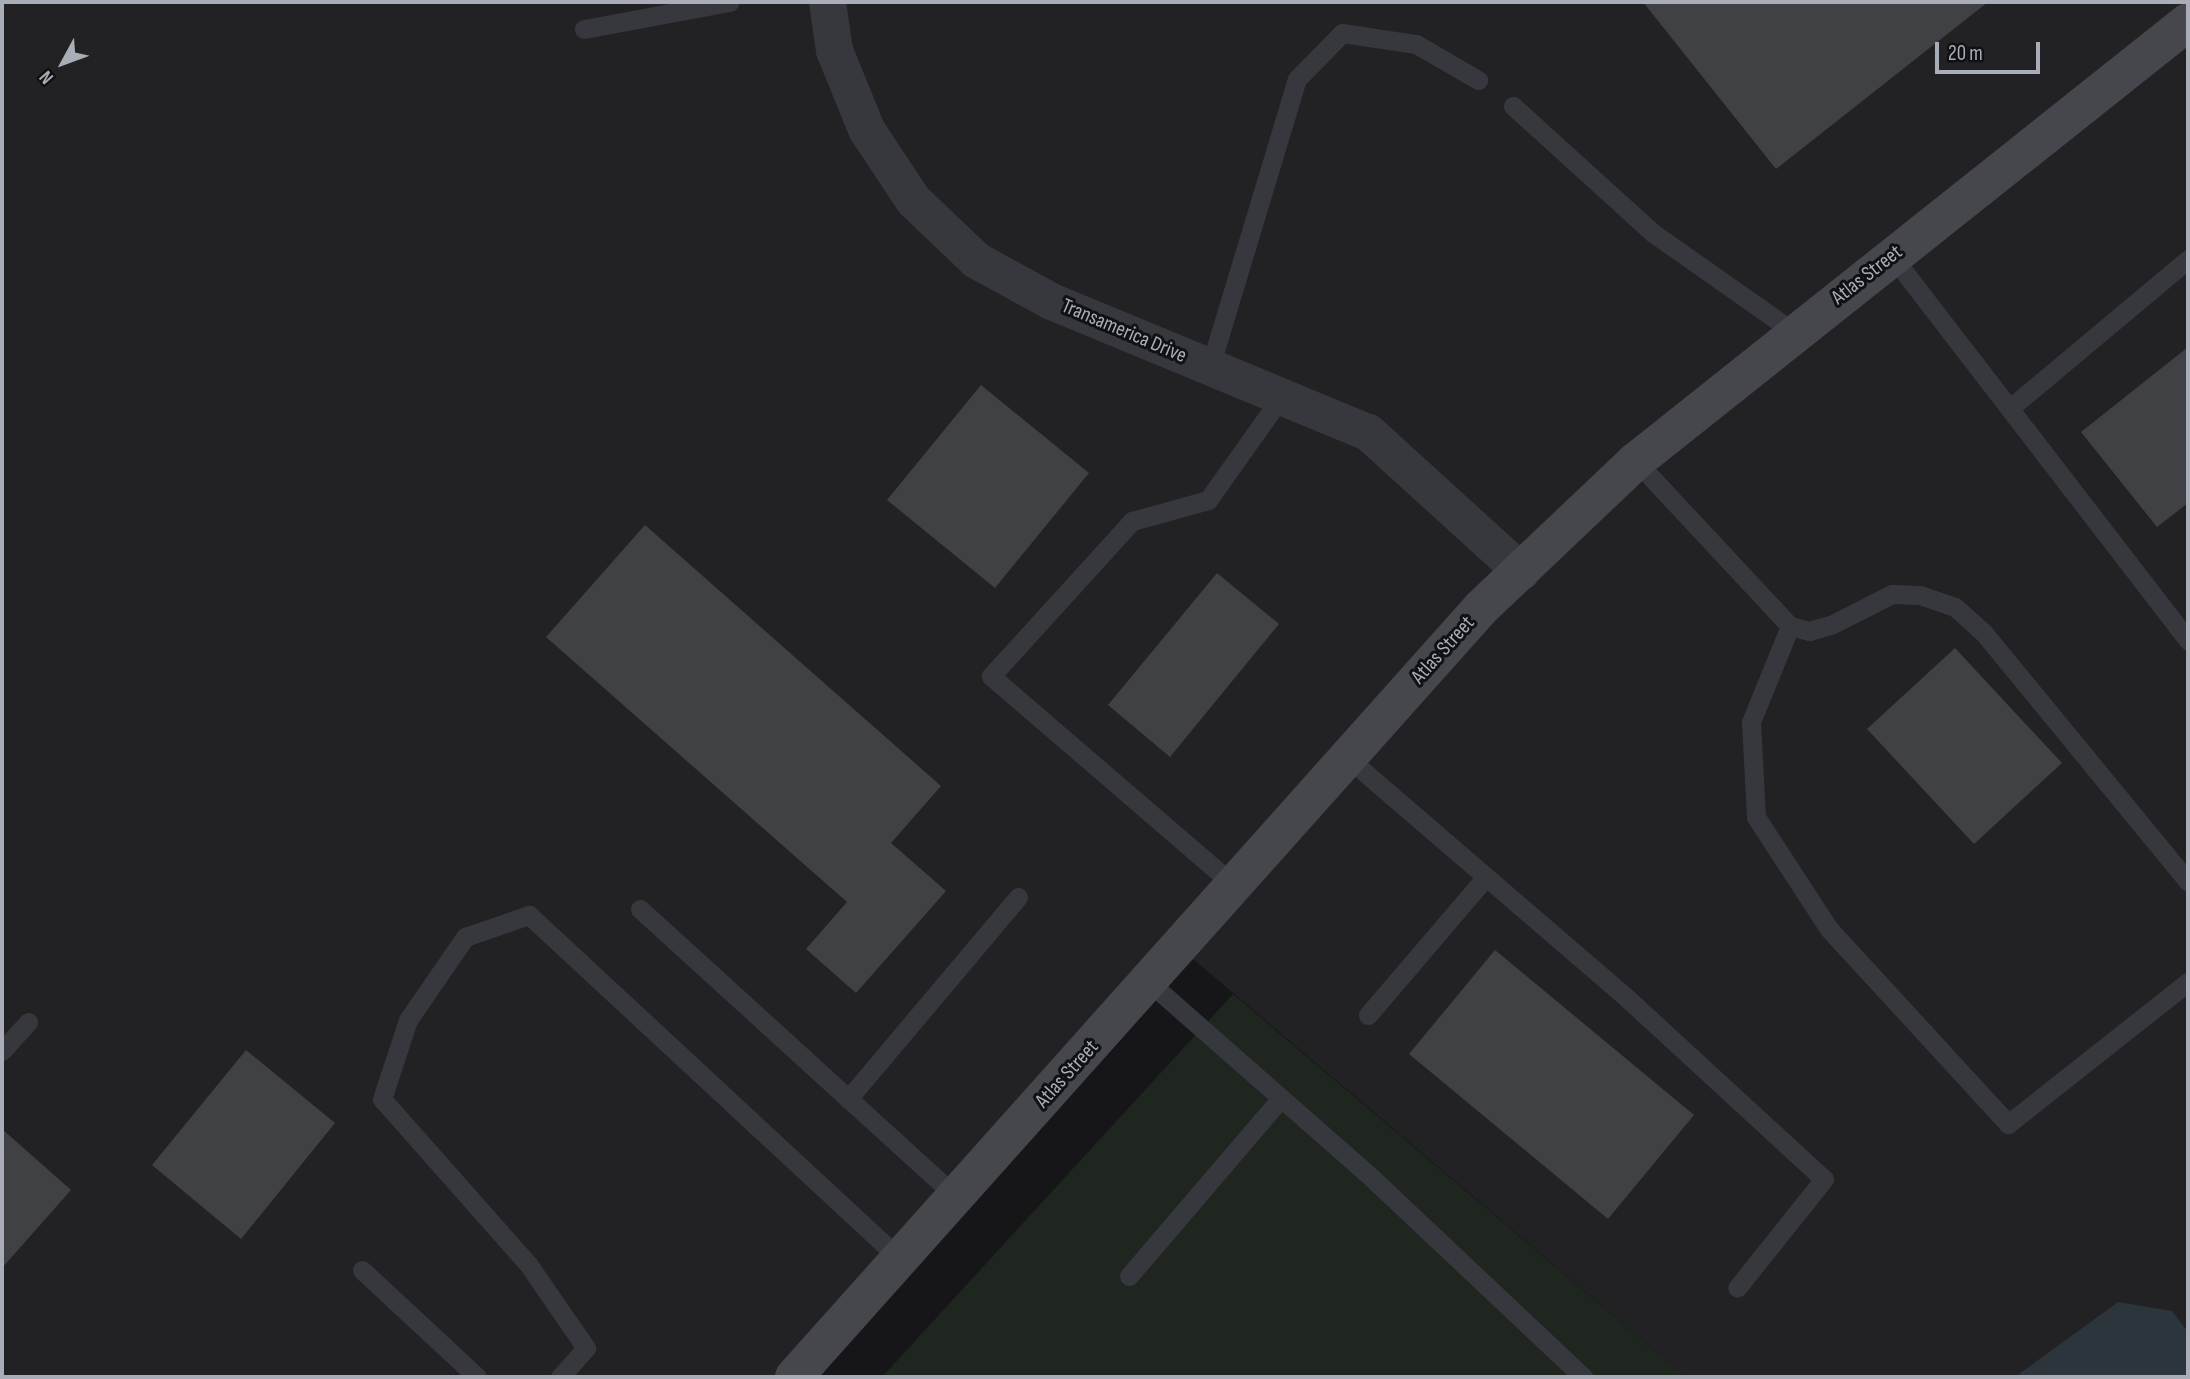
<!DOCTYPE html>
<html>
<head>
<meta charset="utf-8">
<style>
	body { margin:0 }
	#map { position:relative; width:2190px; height:1379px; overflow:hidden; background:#161618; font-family:"Sofia Sans Condensed",sans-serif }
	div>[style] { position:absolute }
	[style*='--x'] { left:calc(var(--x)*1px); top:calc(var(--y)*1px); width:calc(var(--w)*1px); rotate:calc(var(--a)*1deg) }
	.built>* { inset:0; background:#222225 }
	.green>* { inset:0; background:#1e261f }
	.water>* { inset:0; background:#2c353c }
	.building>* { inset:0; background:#404145 }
	.lane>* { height:19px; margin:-9.5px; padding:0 9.5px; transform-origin:9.5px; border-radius:9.5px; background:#37383d }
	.street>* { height:37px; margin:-18.5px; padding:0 18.5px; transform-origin:18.5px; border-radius:18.5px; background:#37383d }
	.secondary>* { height:38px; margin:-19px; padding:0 19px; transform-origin:19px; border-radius:19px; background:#45474d }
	span { translate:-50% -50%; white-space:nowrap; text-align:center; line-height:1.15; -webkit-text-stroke:6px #111113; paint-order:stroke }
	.street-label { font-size:21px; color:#a8adb8 }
	.frame { position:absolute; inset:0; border:4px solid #a8adb8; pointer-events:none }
	.north { position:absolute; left:28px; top:28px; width:70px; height:70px; -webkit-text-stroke:5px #111113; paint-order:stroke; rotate:229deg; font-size:19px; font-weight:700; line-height:28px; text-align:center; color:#a8adb8 }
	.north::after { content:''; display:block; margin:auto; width:24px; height:32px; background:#a8adb8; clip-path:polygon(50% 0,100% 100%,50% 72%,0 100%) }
	.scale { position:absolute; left:1935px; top:42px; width:105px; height:32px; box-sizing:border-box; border:4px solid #a8adb8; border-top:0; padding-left:9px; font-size:21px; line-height:24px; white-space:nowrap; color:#a8adb8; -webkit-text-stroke:5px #111113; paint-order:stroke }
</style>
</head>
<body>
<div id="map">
	<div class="built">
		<div style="clip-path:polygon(2px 2px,2188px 2px,2188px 1377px,1686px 1377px,1180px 948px,794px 1377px,2px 1377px)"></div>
	</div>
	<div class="green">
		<div style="clip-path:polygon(1233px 994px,1686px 1377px,882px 1377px)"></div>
	</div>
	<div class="water">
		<div style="clip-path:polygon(2118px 1302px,2172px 1311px,2188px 1332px,2188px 1377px,2015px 1377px)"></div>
	</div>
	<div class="building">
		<div style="clip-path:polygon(1643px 2px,1988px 2px,1776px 169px)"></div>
		<div style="clip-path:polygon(2188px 347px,2188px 503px,2157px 527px,2081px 432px)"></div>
		<div style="clip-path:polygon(981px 385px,1089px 473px,995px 588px,887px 500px)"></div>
		<div style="clip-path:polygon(645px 525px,941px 786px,891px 843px,946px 891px,856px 993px,806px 949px,847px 902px,546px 637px)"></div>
		<div style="clip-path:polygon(1217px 573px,1279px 624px,1170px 757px,1108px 705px)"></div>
		<div style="clip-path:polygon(1955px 648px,2062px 763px,1974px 844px,1867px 729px)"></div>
		<div style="clip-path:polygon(1495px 950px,1694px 1115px,1608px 1219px,1409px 1054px)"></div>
		<div style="clip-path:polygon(246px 1050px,335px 1123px,241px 1239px,152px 1165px)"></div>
		<div style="clip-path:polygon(2px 1129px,71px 1190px,2px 1268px)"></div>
	</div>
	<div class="lane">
		<div style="--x:584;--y:29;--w:148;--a:-10.5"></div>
		<div style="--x:1513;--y:106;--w:189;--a:42.2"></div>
		<div style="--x:1653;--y:233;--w:172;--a:35.1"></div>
		<div style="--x:1892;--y:256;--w:486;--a:52.4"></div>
		<div style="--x:1210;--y:367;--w:301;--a:-73.2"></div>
		<div style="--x:1297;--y:79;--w:64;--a:-45.6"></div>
		<div style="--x:1342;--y:33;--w:75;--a:8.5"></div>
		<div style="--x:1416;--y:44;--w:72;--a:30.1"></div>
		<div style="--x:2010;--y:408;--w:232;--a:-39.9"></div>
		<div style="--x:1636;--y:461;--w:226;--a:47"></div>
		<div style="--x:1790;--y:626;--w:20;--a:15"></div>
		<div style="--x:1809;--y:631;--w:25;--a:-16"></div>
		<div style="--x:1833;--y:624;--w:66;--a:-27"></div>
		<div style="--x:1892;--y:594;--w:28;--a:2"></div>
		<div style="--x:1920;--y:595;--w:37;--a:19"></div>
		<div style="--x:1955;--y:607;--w:38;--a:42"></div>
		<div style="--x:1983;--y:632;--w:323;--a:50.6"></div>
		<div style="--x:1790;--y:626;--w:104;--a:112.1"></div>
		<div style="--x:1751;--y:722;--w:95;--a:87"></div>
		<div style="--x:1756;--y:817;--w:134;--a:56.9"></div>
		<div style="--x:1829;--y:929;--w:265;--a:47.4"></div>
		<div style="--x:2008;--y:1124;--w:229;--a:-38.3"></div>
		<div style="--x:1348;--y:758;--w:369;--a:40.7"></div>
		<div style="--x:1628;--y:999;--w:266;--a:42.6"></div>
		<div style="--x:1824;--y:1179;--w:139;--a:128.6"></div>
		<div style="--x:1235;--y:886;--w:322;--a:-139.3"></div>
		<div style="--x:991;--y:676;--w:210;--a:-47.7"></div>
		<div style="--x:1132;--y:521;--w:79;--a:-15.4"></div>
		<div style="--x:1208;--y:500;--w:128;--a:-54.6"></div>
		<div style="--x:640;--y:909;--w:428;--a:42.3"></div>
		<div style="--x:1149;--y:982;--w:298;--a:41.3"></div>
		<div style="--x:1373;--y:1179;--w:289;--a:43.3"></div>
		<div style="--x:1368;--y:1015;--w:179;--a:-49.5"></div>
		<div style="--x:2;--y:1051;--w:39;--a:-48"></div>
		<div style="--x:848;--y:1099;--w:264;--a:-49.9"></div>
		<div style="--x:362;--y:1270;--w:157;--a:42.9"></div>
		<div style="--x:1129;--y:1276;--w:234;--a:-49.5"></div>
		<div style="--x:560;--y:1377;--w:39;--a:-48"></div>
		<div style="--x:586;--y:1348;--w:102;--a:-124.6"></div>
		<div style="--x:528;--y:1264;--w:220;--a:-131.5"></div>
		<div style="--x:382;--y:1099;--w:83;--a:-71.8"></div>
		<div style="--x:408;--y:1020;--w:101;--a:-55.5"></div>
		<div style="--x:465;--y:937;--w:68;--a:-19"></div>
		<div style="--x:529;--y:915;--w:507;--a:42.84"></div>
	</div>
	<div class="street">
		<div style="--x:827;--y:2;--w:49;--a:81.7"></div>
		<div style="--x:834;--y:50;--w:85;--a:67.9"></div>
		<div style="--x:866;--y:129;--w:85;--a:56.5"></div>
		<div style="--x:913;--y:200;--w:87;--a:43.6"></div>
		<div style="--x:976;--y:260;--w:85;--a:28.7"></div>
		<div style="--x:1051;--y:301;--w:343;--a:22.5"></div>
		<div style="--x:1368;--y:432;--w:207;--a:42.3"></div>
	</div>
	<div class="secondary">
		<div style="--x:794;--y:1377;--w:1031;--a:-48.22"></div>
		<div style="--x:1481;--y:608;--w:214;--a:-43.5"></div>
		<div style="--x:1636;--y:461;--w:705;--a:-38.49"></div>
	</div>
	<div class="street-label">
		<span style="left:1867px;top:275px;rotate:-38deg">Atlas Street</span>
		<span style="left:1124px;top:331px;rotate:23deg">Transamerica Drive</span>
		<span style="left:1443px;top:650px;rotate:-48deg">Atlas Street</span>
		<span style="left:1067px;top:1074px;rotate:-48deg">Atlas Street</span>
	</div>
	<div class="frame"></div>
	<div class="north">N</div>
	<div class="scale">20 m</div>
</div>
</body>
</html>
